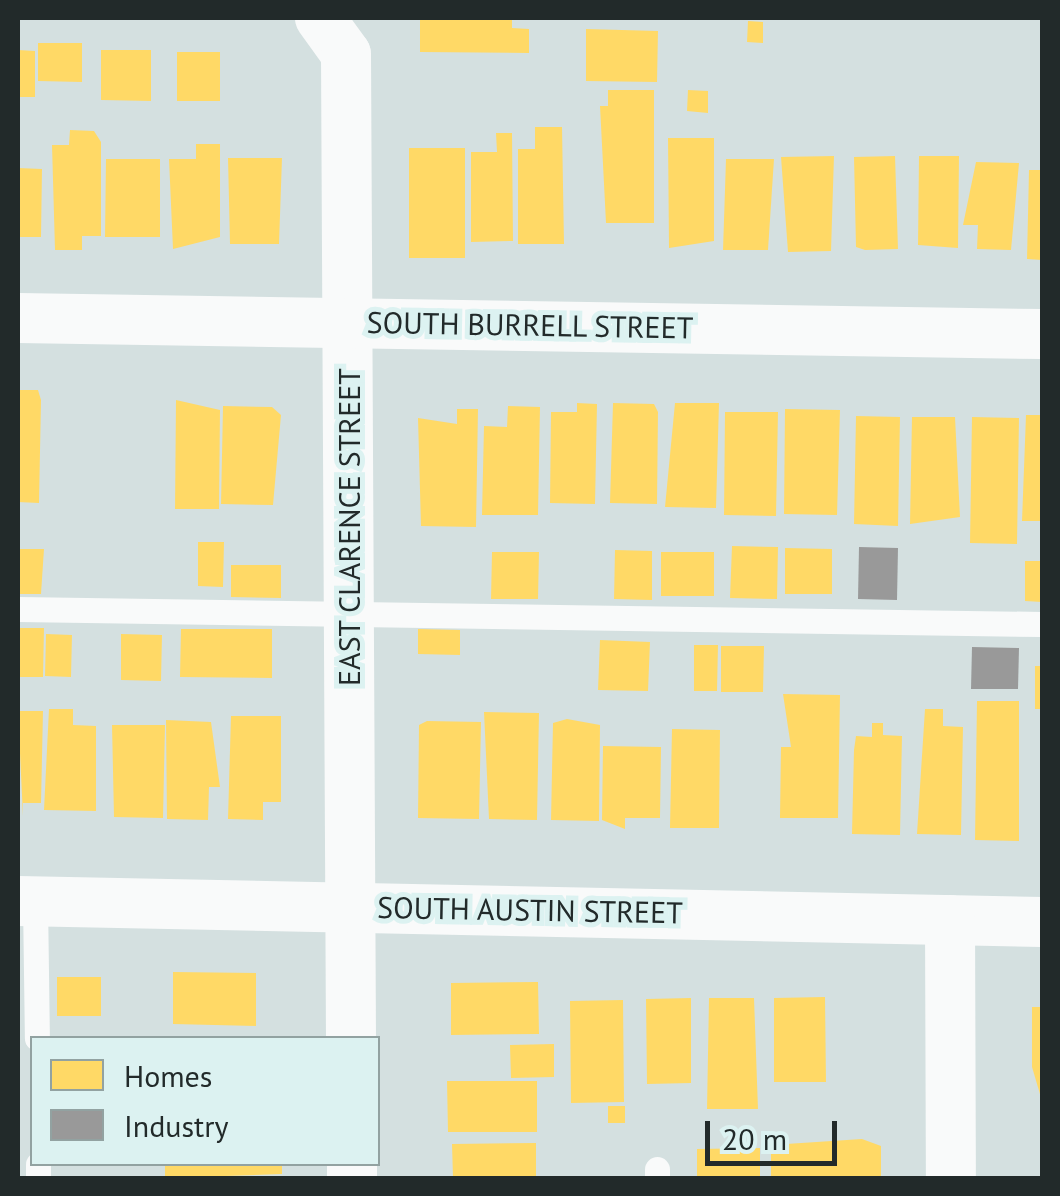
<!DOCTYPE html>
<html>
<head>
<meta charset="utf-8">
<style>
	body { margin:0 }
	#map { position:relative; width:1060px; height:1196px; overflow:hidden; background:#d4e0e0; font-family:"PT Sans",sans-serif }
	div>[style] { position:absolute }
	[style*='--x'] { left:calc(var(--x)*1px); top:calc(var(--y)*1px); width:calc(var(--w)*1px); rotate:calc(var(--a)*1deg) }
	.homes>* { inset:0; background:#ffd966 }
	.industry>* { inset:0; background:#999 }
	.lane>* { height:25px; margin:-12.5px; padding:0 12.5px; transform-origin:12.5px; border-radius:12.5px; background:#f9fafa }
	.street>* { height:50px; margin:-25px; padding:0 25px; transform-origin:25px; border-radius:25px; background:#f9fafa }
	span { translate:-50% -50%; white-space:nowrap; text-align:center; line-height:1.15; -webkit-text-stroke:10px #dcf2f1; paint-order:stroke }
	.street-label { font-size:30px; color:#222a2a }
	.frame { position:absolute; inset:0; border:20px solid #222a2a; pointer-events:none }
	.legend { position:absolute; left:30px; top:1036px; width:350px; height:130px; box-sizing:border-box; background:#dcf2f1; border:2px solid #92a2a1; margin:0; padding:12px 18px; list-style:none; font-size:30px; color:#222a2a }
	.legend li { display:flex; align-items:center; gap:20px; height:50px }
	.legend b { width:50px; border:2px solid #92a2a1 }
	.scale { position:absolute; left:705px; top:1121px; width:132px; height:45px; box-sizing:border-box; border:5px solid #222a2a; border-top:0; padding-left:12px; font-size:30px; line-height:35px; white-space:nowrap; color:#222a2a; -webkit-text-stroke:8px #dcf2f1; paint-order:stroke }
</style>
</head>
<body>
<div id="map">
	<div class="homes">
		<div style="clip-path:polygon(420px 18px,512px 18px,512px 28px,529px 29px,529px 53px,420px 52px)"></div>
		<div style="clip-path:polygon(748px 21px,763px 22px,763px 43px,747px 42px)"></div>
		<div style="clip-path:polygon(586px 29px,658px 31px,657px 82px,586px 81px)"></div>
		<div style="clip-path:polygon(38px 43px,82px 43px,82px 82px,38px 81px)"></div>
		<div style="clip-path:polygon(18px 50px,35px 51px,35px 97px,18px 97px)"></div>
		<div style="clip-path:polygon(101px 50px,151px 50px,151px 101px,101px 100px)"></div>
		<div style="clip-path:polygon(177px 52px,220px 52px,220px 101px,177px 101px)"></div>
		<div style="clip-path:polygon(608px 90px,654px 90px,654px 223px,606px 223px,600px 106px,608px 106px)"></div>
		<div style="clip-path:polygon(688px 90px,708px 91px,708px 113px,687px 111px)"></div>
		<div style="clip-path:polygon(535px 127px,562px 127px,564px 244px,518px 244px,518px 149px,535px 149px)"></div>
		<div style="clip-path:polygon(70px 130px,94px 131px,101px 142px,101px 236px,82px 236px,82px 250px,55px 250px,52px 145px,69px 145px)"></div>
		<div style="clip-path:polygon(496px 133px,512px 133px,513px 241px,471px 242px,471px 152px,497px 152px)"></div>
		<div style="clip-path:polygon(668px 138px,714px 138px,714px 241px,669px 248px)"></div>
		<div style="clip-path:polygon(196px 144px,220px 144px,220px 237px,173px 249px,169px 159px,196px 159px)"></div>
		<div style="clip-path:polygon(409px 148px,465px 148px,465px 258px,409px 258px)"></div>
		<div style="clip-path:polygon(834px 156px,831px 251px,788px 252px,781px 157px)"></div>
		<div style="clip-path:polygon(895px 156px,898px 249px,865px 250px,856px 247px,854px 157px)"></div>
		<div style="clip-path:polygon(919px 156px,959px 156px,958px 248px,918px 245px)"></div>
		<div style="clip-path:polygon(228px 158px,282px 158px,279px 244px,230px 244px)"></div>
		<div style="clip-path:polygon(106px 159px,160px 159px,160px 237px,105px 237px)"></div>
		<div style="clip-path:polygon(726px 159px,774px 159px,768px 250px,723px 250px)"></div>
		<div style="clip-path:polygon(976px 162px,1019px 163px,1011px 250px,977px 249px,978px 225px,963px 225px)"></div>
		<div style="clip-path:polygon(18px 168px,42px 169px,41px 237px,18px 237px)"></div>
		<div style="clip-path:polygon(1029px 170px,1042px 170px,1042px 260px,1027px 259px)"></div>
		<div style="clip-path:polygon(18px 390px,38px 390px,41px 400px,39px 503px,18px 502px)"></div>
		<div style="clip-path:polygon(176px 400px,220px 410px,219px 509px,175px 509px)"></div>
		<div style="clip-path:polygon(577px 403px,597px 404px,595px 504px,550px 503px,551px 412px,577px 412px)"></div>
		<div style="clip-path:polygon(613px 403px,654px 404px,658px 412px,657px 504px,610px 503px)"></div>
		<div style="clip-path:polygon(675px 403px,719px 403px,716px 508px,665px 507px)"></div>
		<div style="clip-path:polygon(223px 406px,272px 407px,281px 415px,273px 505px,221px 504px)"></div>
		<div style="clip-path:polygon(508px 406px,540px 407px,538px 515px,482px 515px,484px 426px,507px 427px)"></div>
		<div style="clip-path:polygon(457px 409px,478px 409px,476px 527px,421px 526px,418px 418px,457px 424px)"></div>
		<div style="clip-path:polygon(785px 409px,840px 410px,837px 515px,784px 514px)"></div>
		<div style="clip-path:polygon(725px 412px,778px 412px,776px 516px,724px 515px)"></div>
		<div style="clip-path:polygon(1026px 415px,1042px 415px,1042px 521px,1022px 521px)"></div>
		<div style="clip-path:polygon(856px 416px,900px 417px,898px 526px,854px 524px)"></div>
		<div style="clip-path:polygon(912px 417px,955px 417px,960px 517px,910px 524px)"></div>
		<div style="clip-path:polygon(972px 417px,1019px 418px,1017px 544px,970px 543px)"></div>
		<div style="clip-path:polygon(198px 542px,224px 542px,223px 587px,198px 586px)"></div>
		<div style="clip-path:polygon(732px 546px,778px 547px,777px 599px,730px 598px)"></div>
		<div style="clip-path:polygon(785px 548px,832px 549px,832px 594px,785px 594px)"></div>
		<div style="clip-path:polygon(18px 549px,44px 549px,41px 594px,18px 594px)"></div>
		<div style="clip-path:polygon(615px 550px,652px 551px,652px 600px,614px 599px)"></div>
		<div style="clip-path:polygon(492px 552px,539px 552px,538px 599px,491px 599px)"></div>
		<div style="clip-path:polygon(661px 552px,714px 552px,714px 596px,661px 596px)"></div>
		<div style="clip-path:polygon(1025px 561px,1042px 561px,1042px 602px,1025px 601px)"></div>
		<div style="clip-path:polygon(231px 565px,281px 565px,281px 598px,231px 597px)"></div>
		<div style="clip-path:polygon(18px 628px,44px 628px,43px 677px,18px 677px)"></div>
		<div style="clip-path:polygon(181px 629px,272px 629px,272px 678px,180px 677px)"></div>
		<div style="clip-path:polygon(418px 629px,460px 630px,460px 655px,418px 654px)"></div>
		<div style="clip-path:polygon(46px 634px,72px 635px,71px 677px,45px 676px)"></div>
		<div style="clip-path:polygon(121px 634px,162px 635px,161px 681px,121px 680px)"></div>
		<div style="clip-path:polygon(600px 640px,650px 642px,648px 691px,598px 690px)"></div>
		<div style="clip-path:polygon(694px 645px,718px 645px,717px 691px,694px 691px)"></div>
		<div style="clip-path:polygon(721px 646px,764px 646px,763px 692px,721px 692px)"></div>
		<div style="clip-path:polygon(1035px 666px,1042px 666px,1042px 709px,1035px 709px)"></div>
		<div style="clip-path:polygon(783px 694px,840px 695px,838px 818px,780px 818px,781px 747px,791px 747px)"></div>
		<div style="clip-path:polygon(977px 701px,1019px 701px,1019px 841px,975px 840px)"></div>
		<div style="clip-path:polygon(49px 709px,73px 709px,73px 725px,96px 726px,96px 811px,44px 810px)"></div>
		<div style="clip-path:polygon(925px 709px,943px 709px,943px 726px,963px 727px,961px 835px,917px 834px)"></div>
		<div style="clip-path:polygon(18px 711px,43px 711px,41px 803px,23px 803px,23px 816px)"></div>
		<div style="clip-path:polygon(484px 712px,539px 713px,537px 820px,489px 819px)"></div>
		<div style="clip-path:polygon(231px 716px,281px 716px,281px 802px,263px 802px,263px 820px,228px 819px)"></div>
		<div style="clip-path:polygon(567px 719px,600px 725px,599px 821px,551px 820px,553px 723px)"></div>
		<div style="clip-path:polygon(166px 720px,211px 722px,220px 787px,209px 787px,208px 820px,167px 819px)"></div>
		<div style="clip-path:polygon(427px 721px,481px 722px,479px 819px,418px 818px,419px 725px)"></div>
		<div style="clip-path:polygon(872px 723px,883px 723px,883px 735px,902px 736px,900px 835px,852px 834px,854px 750px,856px 736px,872px 737px)"></div>
		<div style="clip-path:polygon(112px 725px,165px 725px,163px 818px,114px 817px)"></div>
		<div style="clip-path:polygon(672px 729px,720px 730px,719px 828px,670px 828px)"></div>
		<div style="clip-path:polygon(603px 746px,661px 747px,660px 818px,625px 818px,625px 829px,602px 820px)"></div>
		<div style="clip-path:polygon(173px 972px,256px 973px,256px 1026px,173px 1024px)"></div>
		<div style="clip-path:polygon(57px 977px,101px 977px,101px 1016px,57px 1016px)"></div>
		<div style="clip-path:polygon(538px 982px,539px 1034px,451px 1035px,451px 983px)"></div>
		<div style="clip-path:polygon(825px 997px,826px 1082px,774px 1082px,774px 998px)"></div>
		<div style="clip-path:polygon(691px 998px,691px 1083px,647px 1084px,646px 999px)"></div>
		<div style="clip-path:polygon(709px 998px,754px 998px,758px 1109px,707px 1109px)"></div>
		<div style="clip-path:polygon(623px 1000px,624px 1102px,571px 1103px,570px 1001px)"></div>
		<div style="clip-path:polygon(1032px 1007px,1042px 1007px,1042px 1101px,1032px 1067px)"></div>
		<div style="clip-path:polygon(554px 1044px,554px 1077px,511px 1078px,510px 1045px)"></div>
		<div style="clip-path:polygon(447px 1081px,537px 1081px,537px 1132px,448px 1132px)"></div>
		<div style="clip-path:polygon(608px 1106px,625px 1106px,625px 1123px,608px 1123px)"></div>
		<div style="clip-path:polygon(862px 1139px,881px 1146px,881px 1178px,771px 1178px,771px 1145px)"></div>
		<div style="clip-path:polygon(536px 1143px,536px 1178px,453px 1178px,452px 1144px)"></div>
		<div style="clip-path:polygon(760px 1148px,760px 1178px,697px 1178px,697px 1149px)"></div>
		<div style="clip-path:polygon(165px 1164px,282px 1164px,282px 1174px,165px 1178px)"></div>
	</div>
	<div class="industry">
		<div style="clip-path:polygon(859px 547px,898px 548px,897px 600px,858px 599px)"></div>
		<div style="clip-path:polygon(972px 647px,1019px 648px,1018px 689px,971px 689px)"></div>
	</div>
	<div class="lane">
		<div style="--x:18;--y:609;--w:1024;--a:0.84"></div>
		<div style="--x:35;--y:901;--w:137;--a:89.2"></div>
		<div style="--x:38;--y:1164;--w:14;--a:90"></div>
		<div style="--x:657;--y:1169;--w:9;--a:90"></div>
	</div>
	<div class="street">
		<div style="--x:320;--y:18;--w:44;--a:54.2"></div>
		<div style="--x:346;--y:54;--w:984;--a:89.71"></div>
		<div style="--x:18;--y:318;--w:1024;--a:0.9"></div>
		<div style="--x:18;--y:901;--w:1024;--a:1.17"></div>
		<div style="--x:950;--y:920;--w:258;--a:89.8"></div>
		<div style="--x:352;--y:1164;--w:14;--a:90"></div>
	</div>
	<div class="street-label">
		<span style="left:530px;top:325px;rotate:1deg">SOUTH BURRELL STREET</span>
		<span style="left:349px;top:527px;rotate:-90deg">EAST CLARENCE STREET</span>
		<span style="left:530px;top:910px;rotate:1deg">SOUTH AUSTIN STREET</span>
	</div>
	<div class="frame"></div>
	<ul class="legend">
	<li><b style="height:28px;background:#ffd966"></b>Homes</li>
	<li><b style="height:28px;background:#999"></b>Industry</li>
	</ul>
	<div class="scale">20 m</div>
</div>
</body>
</html>
